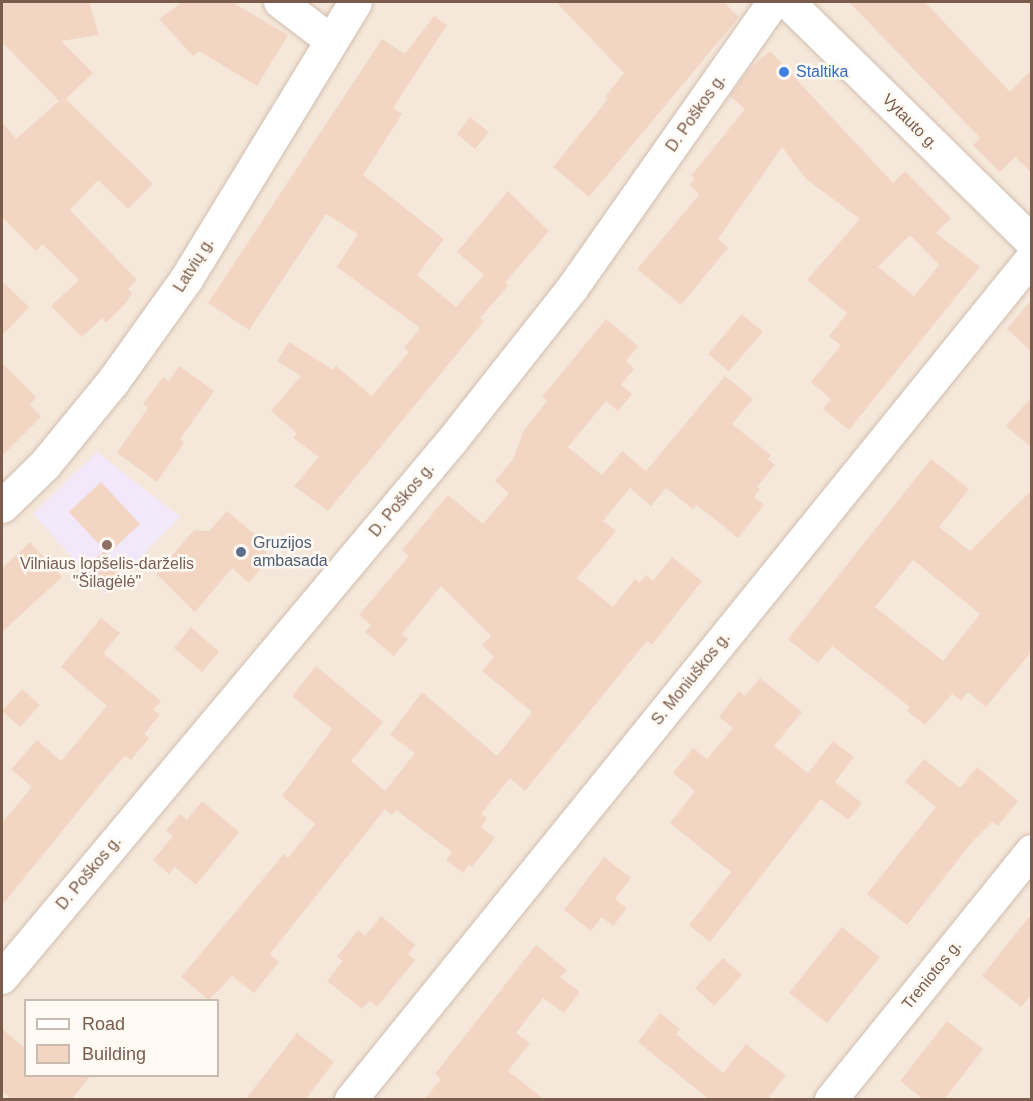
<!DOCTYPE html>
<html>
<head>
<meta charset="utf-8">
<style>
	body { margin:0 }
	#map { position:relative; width:1033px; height:1101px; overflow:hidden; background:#fdf6ec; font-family:Arial,sans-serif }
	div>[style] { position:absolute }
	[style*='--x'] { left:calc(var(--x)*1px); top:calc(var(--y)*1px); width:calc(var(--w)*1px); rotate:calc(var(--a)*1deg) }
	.residential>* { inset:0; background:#f5e8da }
	.education>* { inset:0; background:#f3e8fa }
	.building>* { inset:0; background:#f3d5c3 }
	.roads { filter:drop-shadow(0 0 2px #d1beb0) drop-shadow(0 0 2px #d1beb0) }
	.minor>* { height:32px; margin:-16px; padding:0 16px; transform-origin:16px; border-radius:16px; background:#fff }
	.tertiary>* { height:33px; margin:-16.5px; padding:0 16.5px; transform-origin:16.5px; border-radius:16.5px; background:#fff }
	.dots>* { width:16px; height:16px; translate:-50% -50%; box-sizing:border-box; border:3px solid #fffaf3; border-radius:50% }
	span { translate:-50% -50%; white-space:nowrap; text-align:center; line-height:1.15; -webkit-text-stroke:5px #fffaf3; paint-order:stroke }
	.shop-label { font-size:16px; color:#366cbe }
	.left { translate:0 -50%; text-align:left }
	.street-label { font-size:16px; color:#7a5c4d }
	.service-label { font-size:16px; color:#4e5e75 }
	.education-label { font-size:16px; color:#785e54 }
	.frame { position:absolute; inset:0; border:3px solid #7a5c4d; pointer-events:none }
	.legend { position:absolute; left:24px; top:999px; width:195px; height:78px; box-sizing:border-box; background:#fffaf3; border:2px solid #cabbb1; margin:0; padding:8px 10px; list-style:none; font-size:18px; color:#7a5c4d }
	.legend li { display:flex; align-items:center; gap:12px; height:30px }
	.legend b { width:30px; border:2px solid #cabbb1 }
</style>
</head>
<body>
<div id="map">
	<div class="residential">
		<div style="clip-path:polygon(evenodd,2px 2px,1031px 2px,1031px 1099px,2px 1100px,2px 2px,26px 1000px,218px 1000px,218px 1076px,26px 1076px,26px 1000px)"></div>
	</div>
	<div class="education">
		<div style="clip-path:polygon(97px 452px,180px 517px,105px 594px,33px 514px)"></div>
	</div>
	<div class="building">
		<div style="clip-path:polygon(2px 2px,89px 2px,99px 35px,61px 41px,93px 73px,66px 99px,153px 184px,128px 209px,98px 180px,70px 210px,137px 280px,128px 289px,132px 293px,126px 303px,106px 323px,102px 318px,82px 337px,51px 306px,79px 280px,42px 244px,36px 251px,2px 217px,2px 122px,16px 139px,59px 101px,2px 42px)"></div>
		<div style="clip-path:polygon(182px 2px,232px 2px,288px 35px,257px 86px,199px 51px,193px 56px,159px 19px)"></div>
		<div style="clip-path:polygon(556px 2px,724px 2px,739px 17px,589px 197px,553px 167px,608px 99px,605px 97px,624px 73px)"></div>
		<div style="clip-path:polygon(849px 2px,925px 2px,1010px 92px,1032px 69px,1032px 173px,1015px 157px,1000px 172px,973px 145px,980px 138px)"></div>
		<div style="clip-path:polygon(434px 16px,447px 25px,393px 108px,402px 114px,363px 175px,444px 239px,417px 275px,456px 307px,484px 275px,457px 252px,508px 191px,549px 231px,505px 283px,508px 286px,480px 318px,484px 321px,328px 511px,294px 486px,319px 457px,293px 438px,297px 433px,271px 411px,301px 376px,277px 361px,289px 342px,333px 370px,336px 366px,372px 396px,409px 352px,404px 348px,420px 328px,337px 267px,358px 234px,326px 214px,249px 330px,208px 303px,382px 39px,405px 54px)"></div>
		<div style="clip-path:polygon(evenodd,770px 51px,893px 183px,905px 171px,951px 218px,936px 233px,980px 267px,849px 430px,823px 409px,831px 399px,811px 382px,841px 345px,829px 336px,847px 313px,807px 280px,860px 219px,806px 179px,782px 147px,718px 239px,728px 248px,681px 305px,637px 269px,699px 195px,690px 185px,695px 178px,691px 176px,745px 109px,730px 96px,750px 68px,770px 51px,910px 235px,939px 265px,914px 296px,878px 267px,910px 235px)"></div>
		<div style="clip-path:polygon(470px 117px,489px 132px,475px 149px,457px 134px)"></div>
		<div style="clip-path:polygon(2px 281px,29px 307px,2px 336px)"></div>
		<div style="clip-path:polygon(1032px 299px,1032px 352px,1007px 329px)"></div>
		<div style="clip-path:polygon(742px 314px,763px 332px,729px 371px,708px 354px)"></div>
		<div style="clip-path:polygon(606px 319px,638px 346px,626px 361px,634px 369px,621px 385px,632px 394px,618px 411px,606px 401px,568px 447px,602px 475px,622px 451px,646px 471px,725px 376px,753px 399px,732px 424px,771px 455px,768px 459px,775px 465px,757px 487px,760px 489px,754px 497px,764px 505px,738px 538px,697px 505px,693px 509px,666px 488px,651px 506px,630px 488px,603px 521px,616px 531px,577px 578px,613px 607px,635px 579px,639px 583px,646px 575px,653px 581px,672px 557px,702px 581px,652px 645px,647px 641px,525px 791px,510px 778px,481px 814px,487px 818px,481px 827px,495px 838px,472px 867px,469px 865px,463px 873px,446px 860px,452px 852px,396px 810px,392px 815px,385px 809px,270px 954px,279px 962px,254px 993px,232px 976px,209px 1000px,181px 977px,284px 854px,288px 858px,315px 824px,282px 796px,332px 729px,292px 696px,316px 666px,383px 722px,351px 761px,385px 791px,415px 753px,390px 735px,422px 692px,497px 756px,532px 712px,482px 671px,494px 657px,482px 645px,491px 636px,441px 586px,402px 634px,408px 639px,394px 656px,365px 632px,371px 625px,359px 615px,409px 556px,402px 550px,448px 495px,483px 524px,509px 493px,495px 481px,513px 459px,524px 430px,547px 401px,542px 397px)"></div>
		<div style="clip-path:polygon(2px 363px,36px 397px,30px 405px,41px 417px,2px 456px)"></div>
		<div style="clip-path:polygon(179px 366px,214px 391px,180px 439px,184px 443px,157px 482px,117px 453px,148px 408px,143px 404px,163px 377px,169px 381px)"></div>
		<div style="clip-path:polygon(1032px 397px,1032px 448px,1006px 426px)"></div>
		<div style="clip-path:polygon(evenodd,931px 459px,969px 489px,939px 527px,970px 551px,1032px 490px,1032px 651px,986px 707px,968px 692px,961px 701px,952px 694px,925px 725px,907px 711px,910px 707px,832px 646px,818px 663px,788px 639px,931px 459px,913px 560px,980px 614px,943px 661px,875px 607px,913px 560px)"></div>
		<div style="clip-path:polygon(101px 482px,140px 524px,108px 554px,69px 512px)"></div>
		<div style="clip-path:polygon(227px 511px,265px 543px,267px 561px,249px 583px,232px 568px,195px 612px,156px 574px,194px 530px,209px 531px)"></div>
		<div style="clip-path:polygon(30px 542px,62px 577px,2px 632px,2px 568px)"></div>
		<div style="clip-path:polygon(104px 551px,125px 575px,105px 592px,84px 568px)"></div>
		<div style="clip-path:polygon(101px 618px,120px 633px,103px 653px,161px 701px,153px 710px,160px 715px,144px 734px,149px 738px,131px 760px,125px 756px,107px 776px,2px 905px,2px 823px,32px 787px,11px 769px,37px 740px,61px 761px,107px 706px,61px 667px)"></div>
		<div style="clip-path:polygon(191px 627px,219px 652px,202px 672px,174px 648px)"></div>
		<div style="clip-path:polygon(760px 678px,802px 712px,774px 746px,808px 773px,833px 741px,854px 757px,835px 782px,862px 803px,848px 820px,821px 799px,710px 942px,689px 925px,731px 872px,670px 823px,695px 791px,673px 773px,693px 748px,707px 759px,733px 728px,719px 717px,739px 691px,745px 696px)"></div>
		<div style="clip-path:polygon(22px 689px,40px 705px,20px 727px,2px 711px)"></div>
		<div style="clip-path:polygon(924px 759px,960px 788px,977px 767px,1018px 801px,998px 826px,992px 822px,973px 841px,907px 925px,867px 894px,936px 807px,905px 782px)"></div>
		<div style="clip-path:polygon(202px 801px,239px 832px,196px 885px,175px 867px,169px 874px,153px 860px,173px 836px,166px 830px,180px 814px,187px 820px)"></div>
		<div style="clip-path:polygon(604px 857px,631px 878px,615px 899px,627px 908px,613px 926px,602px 917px,591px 931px,564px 910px)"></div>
		<div style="clip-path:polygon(1032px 913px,1032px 994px,1021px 1007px,982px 976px)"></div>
		<div style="clip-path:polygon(381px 916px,415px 945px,408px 954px,415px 960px,377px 1007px,370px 1001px,362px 1009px,327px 981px,343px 961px,337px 957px,358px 930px,365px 936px)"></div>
		<div style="clip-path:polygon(842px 927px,880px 957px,827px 1023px,789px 993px)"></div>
		<div style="clip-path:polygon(536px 945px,567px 970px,560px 977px,580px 992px,564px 1013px,543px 998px,516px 1033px,530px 1043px,508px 1071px,545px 1100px,424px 1100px,441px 1079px,435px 1074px)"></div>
		<div style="clip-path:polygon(723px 958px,742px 975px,714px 1006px,695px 988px)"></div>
		<div style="clip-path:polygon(660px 1013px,680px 1029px,676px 1034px,723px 1073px,746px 1044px,786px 1075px,767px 1100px,710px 1100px,638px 1042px)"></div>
		<div style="clip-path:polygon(947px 1021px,983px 1049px,944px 1100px,924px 1100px,900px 1081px)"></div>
		<div style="clip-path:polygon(2px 1029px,26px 1049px,26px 1076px,90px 1076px,71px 1100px,12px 1100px,2px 1091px)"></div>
		<div style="clip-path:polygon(297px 1033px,334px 1062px,305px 1100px,245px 1100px)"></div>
	</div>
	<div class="roads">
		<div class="minor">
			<div style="--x:280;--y:2;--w:63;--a:37.2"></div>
			<div style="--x:2;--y:978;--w:701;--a:-50.04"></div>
			<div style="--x:452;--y:441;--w:194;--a:-51.7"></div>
			<div style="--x:572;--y:289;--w:351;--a:-54.9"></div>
			<div style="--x:351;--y:1100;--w:1083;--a:-51.03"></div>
			<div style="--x:831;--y:1100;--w:320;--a:-51.1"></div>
		</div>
		<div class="tertiary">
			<div style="--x:788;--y:2;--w:342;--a:44.5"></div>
			<div style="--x:2;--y:506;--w:60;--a:-44.3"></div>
			<div style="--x:45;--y:464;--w:107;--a:-50.7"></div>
			<div style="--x:113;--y:381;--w:125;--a:-54.4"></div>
			<div style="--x:186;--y:279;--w:324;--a:-58.6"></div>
		</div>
	</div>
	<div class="dots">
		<div style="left:784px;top:72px;background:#3f7fe0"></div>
		<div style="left:107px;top:545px;background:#8d6e63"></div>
		<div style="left:241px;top:552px;background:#5c6f8a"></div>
	</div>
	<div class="shop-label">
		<span class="left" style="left:796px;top:72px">Staltika</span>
	</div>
	<div class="street-label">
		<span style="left:696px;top:113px;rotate:-55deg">D. Poškos g.</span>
		<span style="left:910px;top:122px;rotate:45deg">Vytauto g.</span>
		<span style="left:194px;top:265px;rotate:-58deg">Latvių g.</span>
		<span style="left:402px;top:500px;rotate:-50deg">D. Poškos g.</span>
		<span style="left:691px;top:679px;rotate:-51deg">S. Moniuškos g.</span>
		<span style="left:89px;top:873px;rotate:-50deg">D. Poškos g.</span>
		<span style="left:932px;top:975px;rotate:-51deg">Treniotos g.</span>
	</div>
	<div class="service-label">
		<span class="left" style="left:253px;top:552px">Gruzijos<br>ambasada</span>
	</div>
	<div class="education-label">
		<span style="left:107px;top:573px">Vilniaus lopšelis-darželis<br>"Šilagėlė"</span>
	</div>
	<div class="frame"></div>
	<ul class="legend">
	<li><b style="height:8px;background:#fff"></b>Road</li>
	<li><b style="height:16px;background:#f3d5c3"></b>Building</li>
	</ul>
</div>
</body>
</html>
